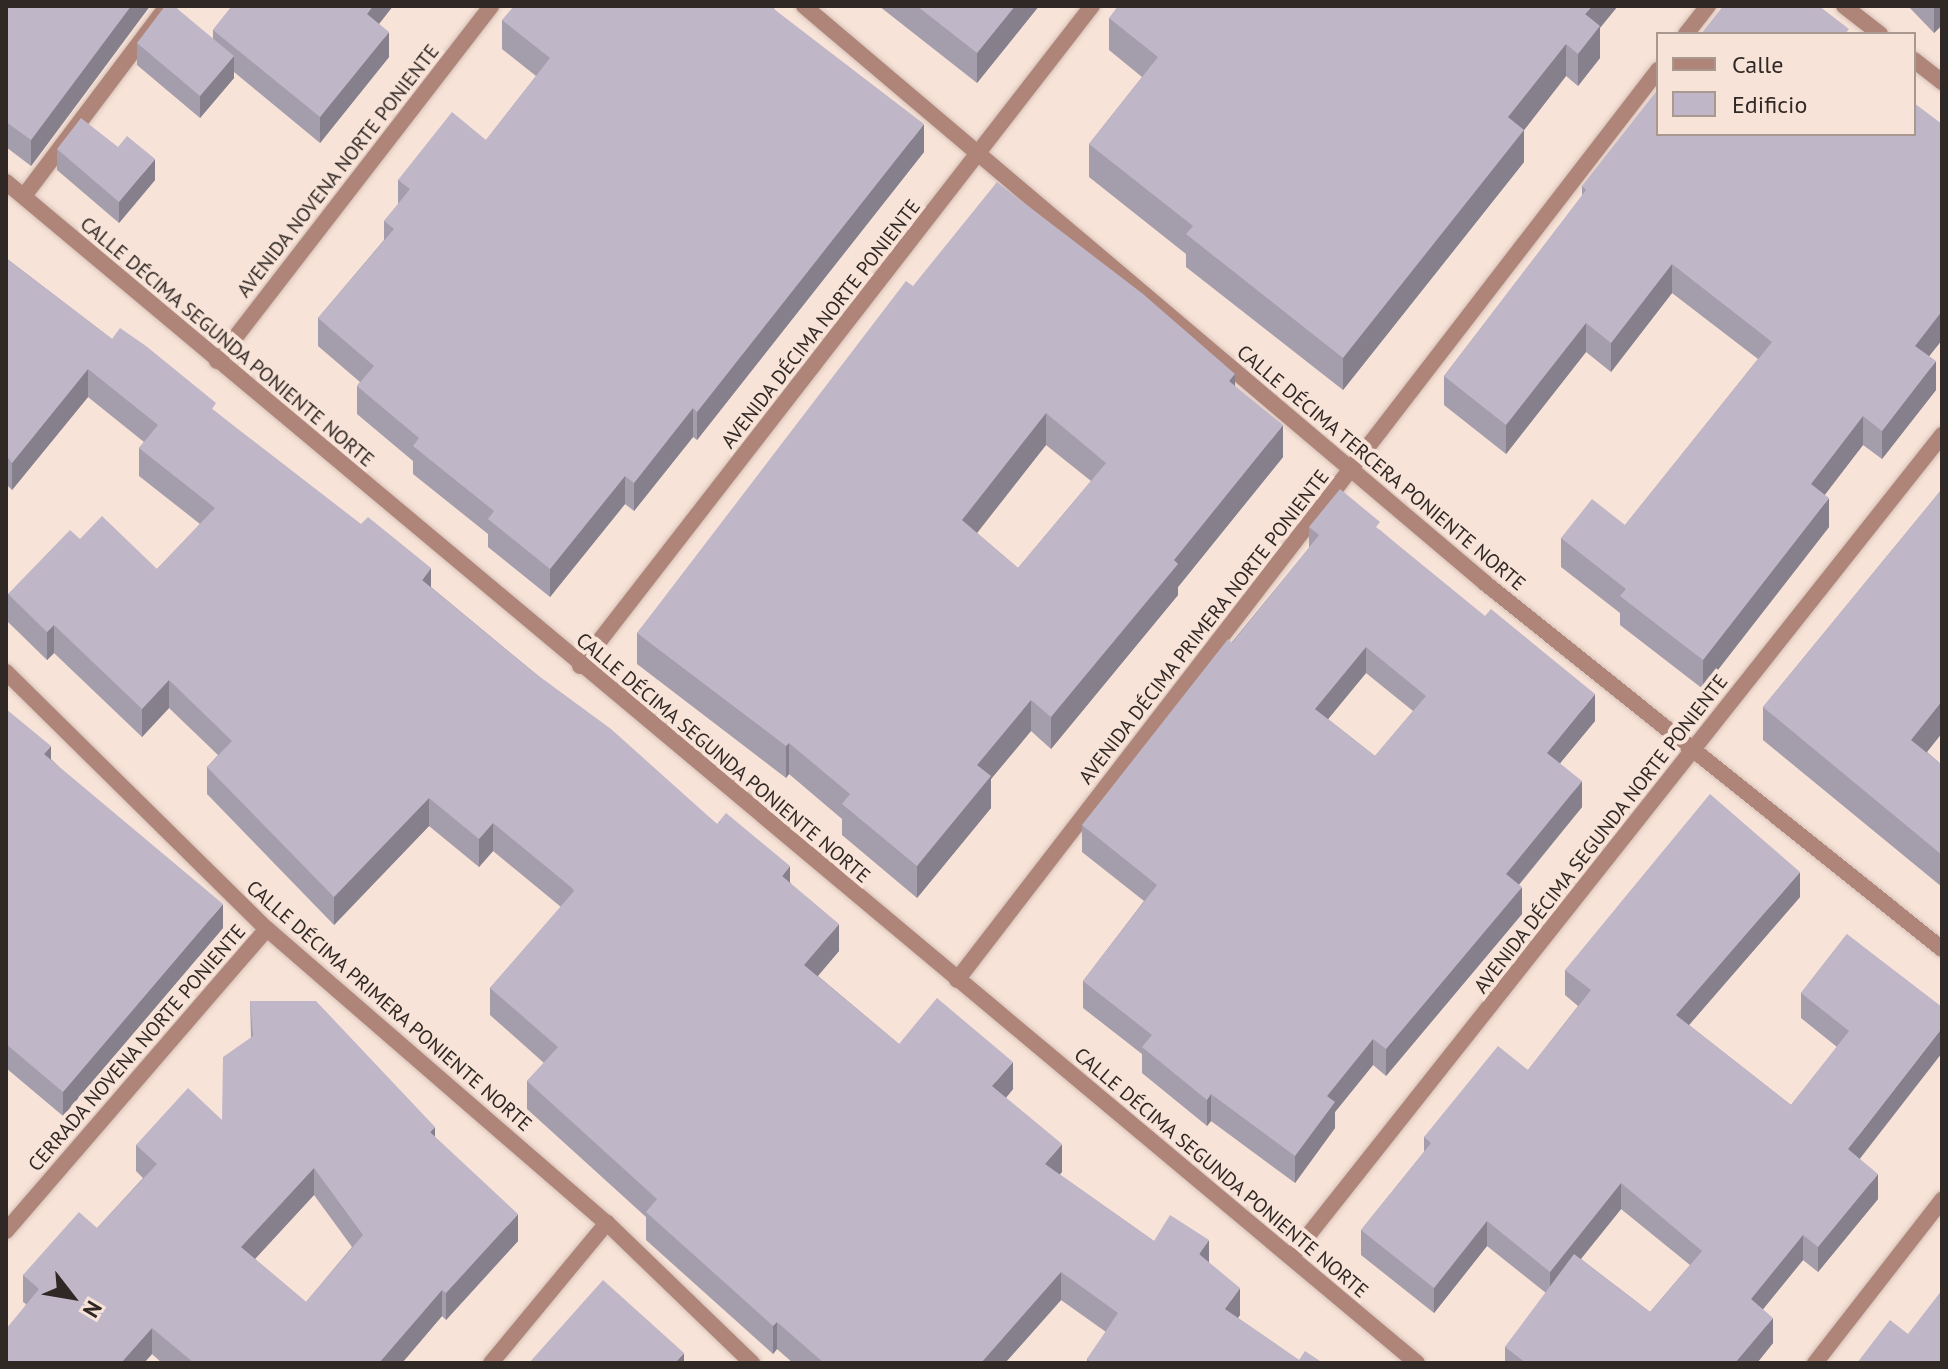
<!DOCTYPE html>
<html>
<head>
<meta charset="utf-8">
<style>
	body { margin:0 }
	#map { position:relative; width:1948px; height:1369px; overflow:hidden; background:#f8e3d8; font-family:"PT Sans",sans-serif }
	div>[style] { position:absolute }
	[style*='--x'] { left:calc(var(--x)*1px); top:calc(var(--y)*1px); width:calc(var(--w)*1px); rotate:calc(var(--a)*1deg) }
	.roads { filter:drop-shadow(0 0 2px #d4c1b8) drop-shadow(0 0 2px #d4c1b8) }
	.minor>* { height:16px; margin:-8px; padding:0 8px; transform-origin:8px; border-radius:8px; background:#af8579 }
	.tertiary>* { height:16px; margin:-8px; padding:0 8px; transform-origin:8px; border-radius:8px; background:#af8579 }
	.wall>* { inset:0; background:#a49dac }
	.shaded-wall>* { inset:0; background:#867f8c }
	.building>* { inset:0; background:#bfb6c8 }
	span { translate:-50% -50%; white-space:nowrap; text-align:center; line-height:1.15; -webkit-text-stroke:8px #f8e3d8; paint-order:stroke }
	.street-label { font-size:20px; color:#302824 }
	.frame { position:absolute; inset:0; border:8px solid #302824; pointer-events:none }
	.legend { position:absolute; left:1656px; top:32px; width:260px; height:104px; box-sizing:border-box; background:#f8e3d8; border:2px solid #a89890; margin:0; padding:10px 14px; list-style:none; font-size:24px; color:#302824 }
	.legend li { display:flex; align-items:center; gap:16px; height:40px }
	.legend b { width:40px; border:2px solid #a89890 }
	.north { position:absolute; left:32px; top:1257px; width:80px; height:80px; -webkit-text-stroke:6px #f8e3d8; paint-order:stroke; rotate:121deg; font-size:22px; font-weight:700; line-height:32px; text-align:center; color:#302824 }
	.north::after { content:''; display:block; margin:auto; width:28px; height:36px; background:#302824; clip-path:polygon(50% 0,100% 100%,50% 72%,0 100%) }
</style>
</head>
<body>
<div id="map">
	<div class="roads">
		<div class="minor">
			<div style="--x:804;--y:6;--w:893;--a:40.27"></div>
			<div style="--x:1485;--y:583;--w:585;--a:38.69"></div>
			<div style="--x:1844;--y:6;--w:46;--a:37.9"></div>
			<div style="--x:1686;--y:34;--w:36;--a:-52"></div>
			<div style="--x:1914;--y:60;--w:36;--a:38"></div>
			<div style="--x:24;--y:196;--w:238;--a:-53"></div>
			<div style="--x:217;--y:361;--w:448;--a:-52.3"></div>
			<div style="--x:580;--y:666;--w:835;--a:-52.2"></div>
			<div style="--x:6;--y:672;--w:366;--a:44.6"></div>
			<div style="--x:267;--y:929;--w:449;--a:40.9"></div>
			<div style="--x:607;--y:1223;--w:202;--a:44"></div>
			<div style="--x:957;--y:980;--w:1149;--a:-52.39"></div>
			<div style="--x:6;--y:1231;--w:399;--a:-49.2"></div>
			<div style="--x:1291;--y:1257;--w:1049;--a:-51.62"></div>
			<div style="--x:491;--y:1363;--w:182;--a:-50.4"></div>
			<div style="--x:1815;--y:1363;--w:207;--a:-52.1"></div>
		</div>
		<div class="tertiary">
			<div style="--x:6;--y:182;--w:1840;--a:39.93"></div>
		</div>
	</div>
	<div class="wall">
		<div style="clip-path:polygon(6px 6px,150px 6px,31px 166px,6px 147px)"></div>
		<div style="clip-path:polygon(232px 6px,393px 6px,379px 24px,389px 57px,320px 143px,234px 72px,234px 78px,200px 118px,137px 65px,137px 43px,213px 39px,213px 30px)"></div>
		<div style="clip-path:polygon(774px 6px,774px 9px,924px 152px,697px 440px,693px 437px,634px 511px,625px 504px,550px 597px,488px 547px,488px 534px,413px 474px,413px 461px,357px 414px,357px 386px,360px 382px,318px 346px,318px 318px,384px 240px,384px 221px,398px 205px,398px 180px,486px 140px,536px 76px,502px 49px,502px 20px)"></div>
		<div style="clip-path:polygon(879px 6px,1039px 6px,977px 83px)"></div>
		<div style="clip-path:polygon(1908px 6px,1942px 6px,1942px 25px,1934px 33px)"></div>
		<div style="clip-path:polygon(1109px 18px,1600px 28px,1600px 58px,1578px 86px,1566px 76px,1524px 130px,1524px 162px,1343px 390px,1186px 267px,1186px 254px,1089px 177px,1089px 144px,1142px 77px,1109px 50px)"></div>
		<div style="clip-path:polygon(1942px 124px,1942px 340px,1929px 356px,1936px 390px,1882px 459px,1863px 445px,1824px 495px,1829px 527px,1703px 689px,1620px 625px,1620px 613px,1561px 567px,1561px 538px,1625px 525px,1758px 359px,1672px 293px,1611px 372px,1586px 352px,1506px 454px,1444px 405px,1444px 376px,1582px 196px,1582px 186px)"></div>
		<div style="clip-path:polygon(57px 149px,155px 180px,119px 223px,57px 170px)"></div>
		<div style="clip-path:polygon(6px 258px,112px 339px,216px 412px,431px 587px,717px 824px,790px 882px,839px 951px,818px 976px,899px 1044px,1013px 1089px,1006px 1098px,1062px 1172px,1059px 1174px,1154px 1241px,1209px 1262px,1240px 1315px,1238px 1318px,1299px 1360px,1323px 1363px,1087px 1363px,1087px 1359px,1106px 1332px,1061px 1300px,1005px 1363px,793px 1363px,777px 1349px,773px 1354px,646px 1240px,646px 1217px,527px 1109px,527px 1081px,544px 1063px,490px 1015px,490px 988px,561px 907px,493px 851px,479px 867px,429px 826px,334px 925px,207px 794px,207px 767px,218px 755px,169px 708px,142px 737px,54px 653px,47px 660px,8px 622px,8px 594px,80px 539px,157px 569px,200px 524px,139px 476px,139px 448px,144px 442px,88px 397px,12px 490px,8px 486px)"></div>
		<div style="clip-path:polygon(evenodd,913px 286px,1235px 386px,1283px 457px,1178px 587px,1178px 595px,1051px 749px,1031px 731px,991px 779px,991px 808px,917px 898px,842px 835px,842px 819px,789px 774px,786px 778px,637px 664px,637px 633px,913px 286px,1046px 445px,1091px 481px,1018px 568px,977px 533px,1046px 445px)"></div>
		<div style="clip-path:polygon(1942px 489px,1942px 733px,1927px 752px,1942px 765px,1942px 887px,1763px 740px,1763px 707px)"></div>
		<div style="clip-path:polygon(evenodd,1309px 527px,1380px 530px,1595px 721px,1560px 763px,1582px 807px,1519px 885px,1522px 914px,1386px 1076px,1373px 1065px,1335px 1112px,1335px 1128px,1295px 1183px,1211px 1121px,1207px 1126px,1142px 1073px,1142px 1054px,1083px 1008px,1083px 981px,1144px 901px,1082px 852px,1082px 825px,1309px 548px,1309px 527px,1366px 673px,1413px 711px,1375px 756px,1328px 719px,1366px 673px)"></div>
		<div style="clip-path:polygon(6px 709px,51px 759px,223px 928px,63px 1116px,6px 1068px)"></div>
		<div style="clip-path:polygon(evenodd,1800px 897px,1689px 1025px,1791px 1105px,1837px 1047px,1801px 1018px,1801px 993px,1847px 934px,1860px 1159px,1878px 1199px,1818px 1272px,1803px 1260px,1763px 1309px,1773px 1343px,1757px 1363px,1505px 1363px,1505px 1347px,1546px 1293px,1487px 1246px,1434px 1313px,1361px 1255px,1361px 1230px,1424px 1152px,1424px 1137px,1528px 1070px,1578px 1006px,1565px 995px,1565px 970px,1800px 897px,1621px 1209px,1690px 1265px,1650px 1312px,1581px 1259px,1621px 1209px)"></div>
		<div style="clip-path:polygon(evenodd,250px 1001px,435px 1137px,518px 1241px,446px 1320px,442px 1316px,402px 1363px,162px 1363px,152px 1354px,144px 1363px,6px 1363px,26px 1304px,23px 1302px,23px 1275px,97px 1228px,143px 1178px,136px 1171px,136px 1145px,222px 1120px,251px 1037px,250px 1001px,314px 1195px,352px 1247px,306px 1302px,255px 1259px,314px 1195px)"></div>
	</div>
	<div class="shaded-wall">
		<div style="clip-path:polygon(131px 6px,150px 6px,31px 166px,31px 140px)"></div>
		<div style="clip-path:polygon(373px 6px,393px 6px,367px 39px,367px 14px)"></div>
		<div style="clip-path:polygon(1015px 6px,1039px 6px,977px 83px,977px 53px)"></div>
		<div style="clip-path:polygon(1592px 6px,1618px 6px,1600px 28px,1600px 58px,1578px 86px,1578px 54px,1585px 14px)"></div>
		<div style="clip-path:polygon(1934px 6px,1942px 6px,1942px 25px,1934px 33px)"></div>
		<div style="clip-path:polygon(389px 32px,389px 57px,320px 143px,320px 117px)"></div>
		<div style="clip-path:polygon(1566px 44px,1566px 76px,1511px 147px,1524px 130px,1524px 162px,1343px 390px,1343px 358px,1508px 117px)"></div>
		<div style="clip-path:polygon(234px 56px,234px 78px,200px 118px,200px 96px)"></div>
		<div style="clip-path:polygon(924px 124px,924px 152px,697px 440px,697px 412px)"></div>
		<div style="clip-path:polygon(155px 159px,155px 180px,119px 223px,119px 202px)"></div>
		<div style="clip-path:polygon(1672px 264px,1672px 293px,1611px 372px,1611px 343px)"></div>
		<div style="clip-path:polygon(1942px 311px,1942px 340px,1915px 374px,1915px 346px)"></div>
		<div style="clip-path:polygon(1586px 323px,1586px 352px,1506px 454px,1506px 425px)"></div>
		<div style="clip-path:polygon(1936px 361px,1936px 390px,1882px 459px,1882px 431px)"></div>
		<div style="clip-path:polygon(88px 369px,88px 397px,12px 490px,12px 463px)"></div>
		<div style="clip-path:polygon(1235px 374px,1235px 406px,1229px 381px)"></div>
		<div style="clip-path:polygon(693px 408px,693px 437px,634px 511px,634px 483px)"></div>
		<div style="clip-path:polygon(1046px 413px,1046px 445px,962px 552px,962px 520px)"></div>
		<div style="clip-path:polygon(1863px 416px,1863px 445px,1811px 513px,1811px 484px)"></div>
		<div style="clip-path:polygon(1283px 425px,1283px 457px,1178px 587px,1178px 595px,1051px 749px,1051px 717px,1174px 560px)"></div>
		<div style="clip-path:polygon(8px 458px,8px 486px,6px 488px,6px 460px)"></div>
		<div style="clip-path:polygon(625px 476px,625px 504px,550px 597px,550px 569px)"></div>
		<div style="clip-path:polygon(1829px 498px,1829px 527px,1703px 689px,1703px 660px)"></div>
		<div style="clip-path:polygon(431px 568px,431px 596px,422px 580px)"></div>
		<div style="clip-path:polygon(54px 625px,54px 653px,47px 660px,47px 632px)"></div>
		<div style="clip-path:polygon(1366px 647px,1366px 673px,1315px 735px,1315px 709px)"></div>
		<div style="clip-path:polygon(169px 680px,169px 708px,142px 737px,142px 709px)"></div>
		<div style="clip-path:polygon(1595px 694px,1595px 721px,1547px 779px,1547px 753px)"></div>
		<div style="clip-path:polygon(1031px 700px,1031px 731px,991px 779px,991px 808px,917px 898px,917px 866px,977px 765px)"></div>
		<div style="clip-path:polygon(1942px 701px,1942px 733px,1911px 772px,1911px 740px)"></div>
		<div style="clip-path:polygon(789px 743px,789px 774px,786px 778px,786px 746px)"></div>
		<div style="clip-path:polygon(51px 746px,51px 770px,44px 754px)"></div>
		<div style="clip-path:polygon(1582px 781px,1582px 807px,1506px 900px,1506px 874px)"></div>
		<div style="clip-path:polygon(429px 798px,429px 826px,334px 925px,334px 897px)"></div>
		<div style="clip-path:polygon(493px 823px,493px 851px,479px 867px,479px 839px)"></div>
		<div style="clip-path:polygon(790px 866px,790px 894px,782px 876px)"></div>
		<div style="clip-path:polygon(1800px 872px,1800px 897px,1676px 1040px,1676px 1015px)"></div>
		<div style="clip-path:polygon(1522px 887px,1522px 914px,1386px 1076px,1386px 1049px)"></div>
		<div style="clip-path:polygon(223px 904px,223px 928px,63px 1116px,63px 1092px)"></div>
		<div style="clip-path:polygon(839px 924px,839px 951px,804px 992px,804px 965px)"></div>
		<div style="clip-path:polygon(1942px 1028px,1942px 1053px,1848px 1174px,1848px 1149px)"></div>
		<div style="clip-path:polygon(1373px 1039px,1373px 1065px,1335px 1112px,1335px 1128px,1295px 1183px,1295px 1156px,1327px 1096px)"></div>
		<div style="clip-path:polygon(1013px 1062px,1013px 1089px,992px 1114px,992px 1086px)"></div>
		<div style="clip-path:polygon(1211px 1094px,1211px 1121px,1207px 1126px,1207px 1100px)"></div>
		<div style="clip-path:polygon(435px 1127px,435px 1153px,430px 1132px)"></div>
		<div style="clip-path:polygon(1062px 1144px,1062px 1172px,1045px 1192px,1045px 1164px)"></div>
		<div style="clip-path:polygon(314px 1168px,314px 1195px,241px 1274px,241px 1247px)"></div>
		<div style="clip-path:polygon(1878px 1174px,1878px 1199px,1818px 1272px,1818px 1247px)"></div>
		<div style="clip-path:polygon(1621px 1183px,1621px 1209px,1550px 1297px,1550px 1272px)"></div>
		<div style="clip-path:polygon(518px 1214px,518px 1241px,446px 1320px,446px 1293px)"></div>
		<div style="clip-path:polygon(1487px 1221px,1487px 1246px,1434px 1313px,1434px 1288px)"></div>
		<div style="clip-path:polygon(1803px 1235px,1803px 1260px,1751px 1324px,1751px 1299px)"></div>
		<div style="clip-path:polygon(1209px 1240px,1209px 1268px,1199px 1254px)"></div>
		<div style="clip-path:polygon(1061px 1272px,1061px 1300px,1005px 1363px,981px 1363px)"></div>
		<div style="clip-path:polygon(1240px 1288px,1240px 1315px,1225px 1337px,1225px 1309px)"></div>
		<div style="clip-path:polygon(442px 1290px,442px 1316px,402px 1363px,379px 1363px)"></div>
		<div style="clip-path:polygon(1773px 1318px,1773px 1343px,1757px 1363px,1735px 1363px)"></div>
		<div style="clip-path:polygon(777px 1322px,777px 1349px,773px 1354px,773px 1326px)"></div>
		<div style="clip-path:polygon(152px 1328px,152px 1354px,144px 1363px,121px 1363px)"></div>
		<div style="clip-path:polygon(684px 1353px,684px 1363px,675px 1363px)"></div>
	</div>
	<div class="building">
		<div style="clip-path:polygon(6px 6px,131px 6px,31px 140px,6px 122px)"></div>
		<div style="clip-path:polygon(165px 6px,174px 6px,234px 56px,200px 96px,137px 43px)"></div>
		<div style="clip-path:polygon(232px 6px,373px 6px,367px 14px,389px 32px,320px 117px,213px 30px)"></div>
		<div style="clip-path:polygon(514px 6px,770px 6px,924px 124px,697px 412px,693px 408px,634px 483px,625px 476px,550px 569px,488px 519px,494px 511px,413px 446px,419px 438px,357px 386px,374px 366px,318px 318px,394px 229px,384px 221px,410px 189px,398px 180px,452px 112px,486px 140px,550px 58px,502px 20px)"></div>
		<div style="clip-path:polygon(917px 6px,1015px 6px,977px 53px)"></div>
		<div style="clip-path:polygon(1118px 6px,1592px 6px,1585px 14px,1600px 26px,1578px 54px,1566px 44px,1508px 117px,1524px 130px,1343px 358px,1186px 234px,1193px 226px,1089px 144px,1158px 57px,1109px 18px)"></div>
		<div style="clip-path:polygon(1723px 6px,1819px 6px,1849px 29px,1845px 34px,1701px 34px)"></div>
		<div style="clip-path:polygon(1658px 89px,1658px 134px,1914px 134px,1914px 103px,1942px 124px,1942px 311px,1915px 346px,1936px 361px,1882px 431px,1863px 416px,1811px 484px,1829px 498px,1703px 660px,1620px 596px,1626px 589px,1561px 538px,1592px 499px,1625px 525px,1772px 342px,1672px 264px,1611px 343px,1586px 323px,1506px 425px,1444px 376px,1586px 190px,1582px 186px)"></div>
		<div style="clip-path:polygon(81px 118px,118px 147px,127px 136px,155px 159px,119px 202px,57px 149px)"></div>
		<div style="clip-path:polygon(evenodd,997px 182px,1143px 294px,1235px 374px,1229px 381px,1283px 425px,1174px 560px,1178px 564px,1051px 717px,1031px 700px,977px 765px,991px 776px,917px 866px,842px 804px,850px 794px,789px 743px,786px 746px,637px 633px,906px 281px,913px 286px,997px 182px,1046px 413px,1106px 463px,1018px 568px,962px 520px,1046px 413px)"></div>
		<div style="clip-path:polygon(6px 258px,112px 339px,120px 328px,146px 346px,216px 403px,212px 409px,361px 524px,368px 517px,431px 568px,422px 580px,532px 671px,611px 729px,717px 824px,726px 813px,790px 866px,782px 876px,839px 924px,804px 965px,899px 1044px,937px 998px,1013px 1062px,992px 1086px,1062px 1144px,1045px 1164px,1154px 1241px,1170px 1215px,1209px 1240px,1199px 1254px,1240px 1288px,1225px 1309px,1299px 1360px,1305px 1351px,1323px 1363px,1092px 1363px,1087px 1359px,1118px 1313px,1061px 1272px,981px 1363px,824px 1363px,777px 1322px,773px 1326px,646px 1212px,657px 1199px,527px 1081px,558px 1047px,490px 988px,574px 891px,572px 888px,493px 823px,479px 839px,429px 798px,334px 897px,207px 767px,232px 741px,169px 680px,142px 709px,54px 625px,47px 632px,8px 594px,70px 530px,80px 539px,102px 516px,157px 569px,215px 508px,139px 448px,158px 425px,88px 369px,12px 463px,8px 458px,6px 460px)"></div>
		<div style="clip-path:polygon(evenodd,1340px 489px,1380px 522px,1376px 527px,1485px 616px,1491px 609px,1595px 694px,1547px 753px,1582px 781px,1506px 874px,1522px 887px,1386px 1049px,1373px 1039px,1327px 1096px,1335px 1102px,1295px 1156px,1211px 1094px,1207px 1100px,1142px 1047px,1152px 1035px,1083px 981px,1157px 885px,1082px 825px,1228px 639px,1232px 643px,1319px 535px,1309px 527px,1340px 489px,1366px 647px,1426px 696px,1375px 756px,1315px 709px,1366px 647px)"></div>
		<div style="clip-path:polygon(1942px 489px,1942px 701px,1911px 740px,1942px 765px,1942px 855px,1763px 707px)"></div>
		<div style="clip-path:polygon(6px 709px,51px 746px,44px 754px,223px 904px,63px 1092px,6px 1044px)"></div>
		<div style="clip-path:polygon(1710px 794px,1800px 872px,1676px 1015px,1791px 1105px,1849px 1031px,1801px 993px,1847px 934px,1942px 1007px,1942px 1028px,1848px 1149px,1878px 1174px,1818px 1247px,1803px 1235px,1751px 1299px,1773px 1318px,1735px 1363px,1718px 1363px,1717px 1362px,1715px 1363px,1526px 1363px,1505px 1347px,1574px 1254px,1650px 1312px,1702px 1251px,1621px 1183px,1550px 1272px,1487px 1221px,1434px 1288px,1361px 1230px,1431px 1143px,1424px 1137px,1498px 1046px,1528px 1070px,1591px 990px,1565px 970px)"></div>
		<div style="clip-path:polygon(evenodd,250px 1001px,316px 1001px,435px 1127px,430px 1132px,518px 1214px,446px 1293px,442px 1290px,379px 1363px,194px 1363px,152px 1328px,121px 1363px,6px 1363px,6px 1329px,39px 1289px,23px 1275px,79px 1212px,97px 1228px,157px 1164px,136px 1145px,188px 1088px,222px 1120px,223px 1057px,253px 1036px,250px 1001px,314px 1168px,363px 1235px,306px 1302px,241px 1247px,314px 1168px)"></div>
		<div style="clip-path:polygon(603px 1280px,684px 1353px,675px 1363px,529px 1363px)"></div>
		<div style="clip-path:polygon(1942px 1290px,1942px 1363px,1857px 1363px,1890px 1320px,1908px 1334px)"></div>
	</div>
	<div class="street-label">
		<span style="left:338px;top:171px;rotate:-52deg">AVENIDA NOVENA NORTE PONIENTE</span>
		<span style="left:821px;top:324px;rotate:-52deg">AVENIDA DÉCIMA NORTE PONIENTE</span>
		<span style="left:227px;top:342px;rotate:40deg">CALLE DÉCIMA SEGUNDA PONIENTE NORTE</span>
		<span style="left:1381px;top:468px;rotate:40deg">CALLE DÉCIMA TERCERA PONIENTE NORTE</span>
		<span style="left:1204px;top:627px;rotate:-52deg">AVENIDA DÉCIMA PRIMERA NORTE PONIENTE</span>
		<span style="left:723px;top:758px;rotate:40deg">CALLE DÉCIMA SEGUNDA PONIENTE NORTE</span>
		<span style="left:1601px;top:834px;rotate:-52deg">AVENIDA DÉCIMA SEGUNDA NORTE PONIENTE</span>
		<span style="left:389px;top:1006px;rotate:41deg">CALLE DÉCIMA PRIMERA PONIENTE NORTE</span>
		<span style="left:137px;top:1048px;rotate:-49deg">CERRADA NOVENA NORTE PONIENTE</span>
		<span style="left:1221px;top:1173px;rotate:40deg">CALLE DÉCIMA SEGUNDA PONIENTE NORTE</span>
	</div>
	<div class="frame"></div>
	<ul class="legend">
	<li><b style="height:10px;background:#af8579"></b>Calle</li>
	<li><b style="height:22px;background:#bfb6c8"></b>Edificio</li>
	</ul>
	<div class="north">N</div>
</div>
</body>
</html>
